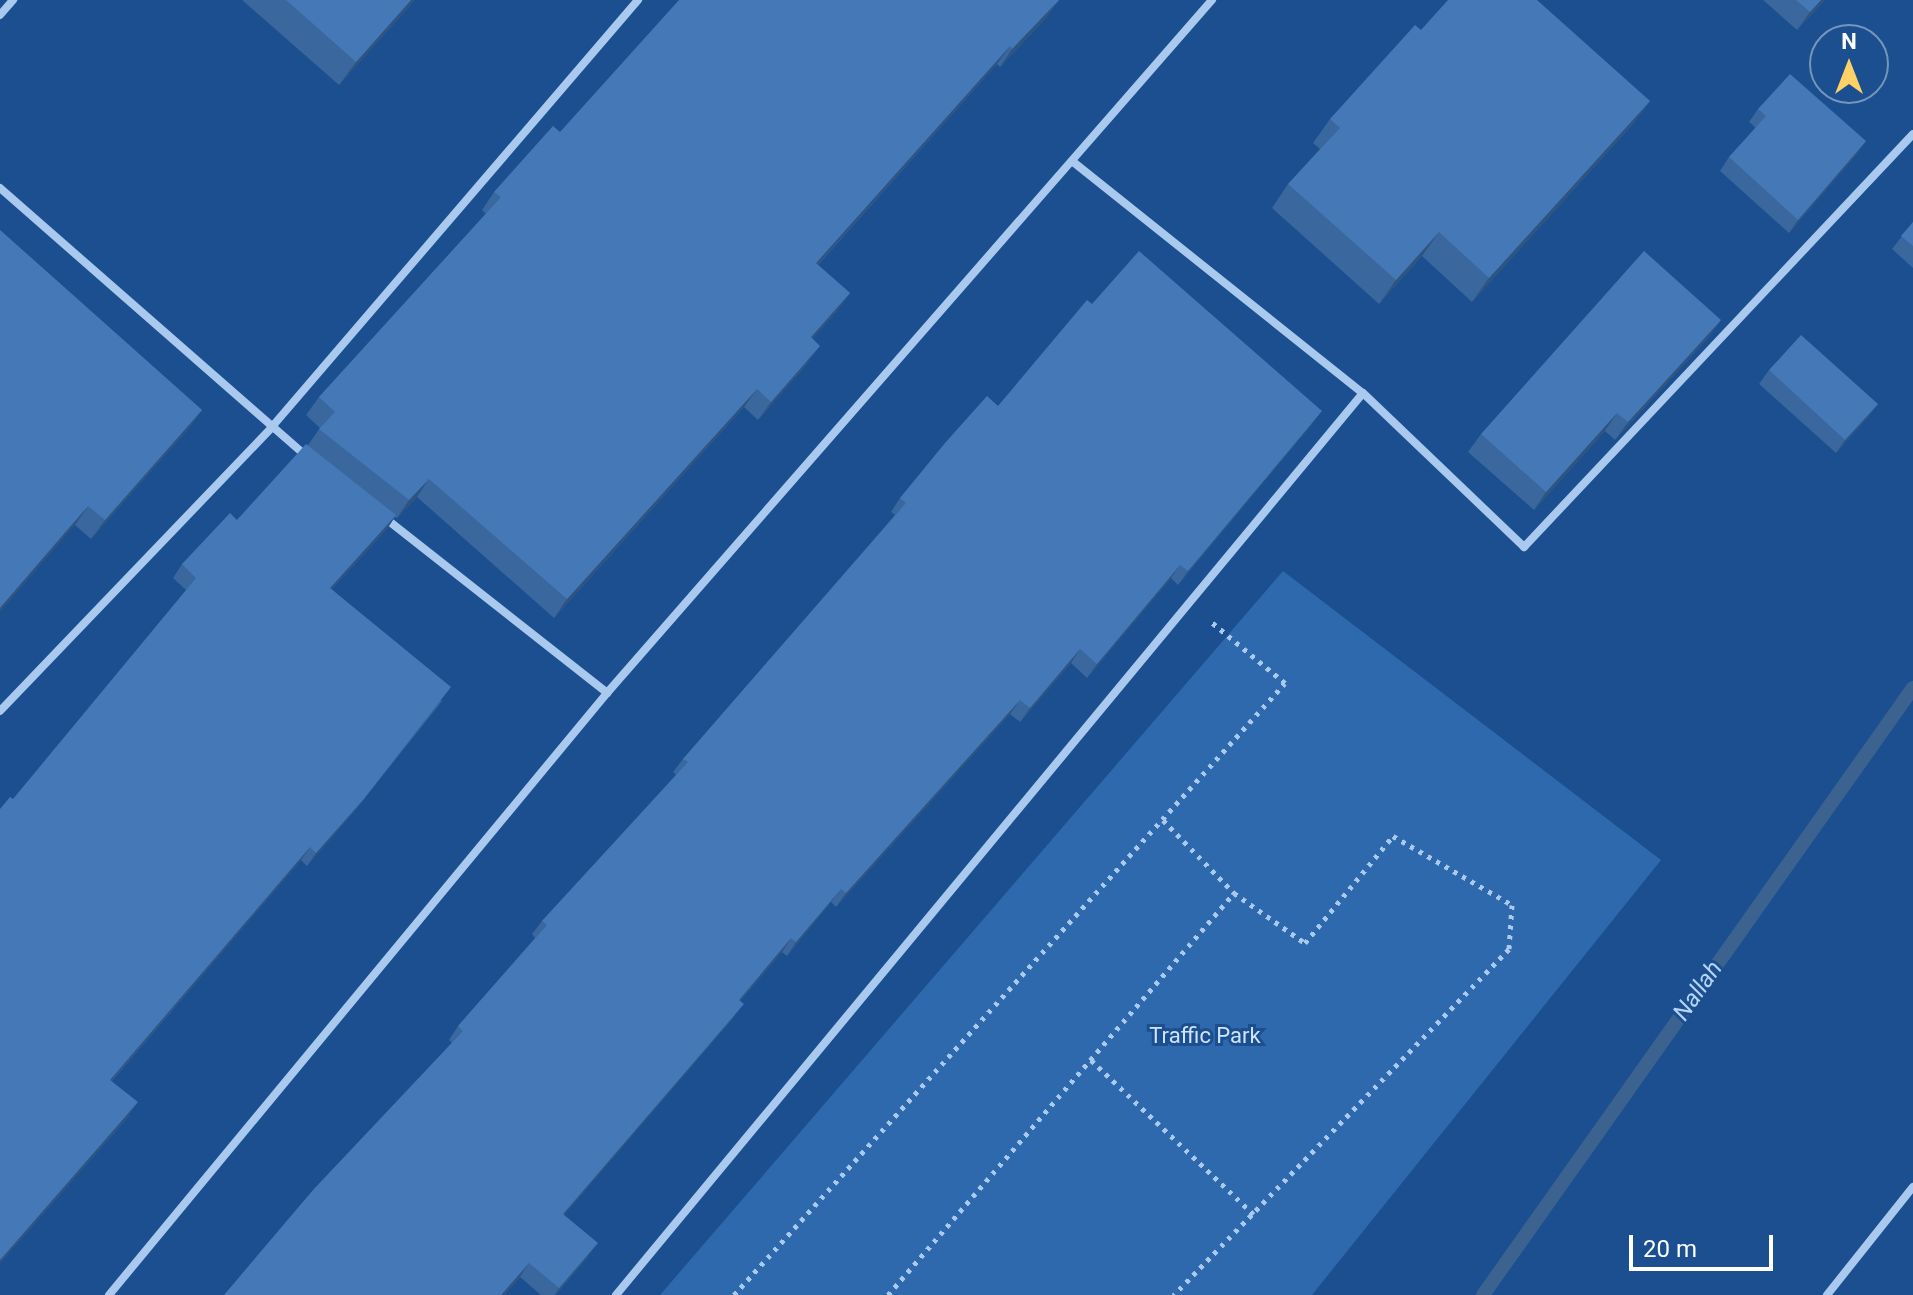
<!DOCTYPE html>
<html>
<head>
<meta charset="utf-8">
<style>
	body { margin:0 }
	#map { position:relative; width:1913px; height:1295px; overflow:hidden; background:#1b4f8f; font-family:Roboto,sans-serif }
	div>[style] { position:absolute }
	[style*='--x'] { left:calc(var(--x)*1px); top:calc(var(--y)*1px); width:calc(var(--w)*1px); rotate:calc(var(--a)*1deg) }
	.green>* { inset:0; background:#2e69ad }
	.stream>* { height:14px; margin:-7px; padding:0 7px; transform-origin:7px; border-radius:7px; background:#3c6290 }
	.path>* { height:5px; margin-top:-2.5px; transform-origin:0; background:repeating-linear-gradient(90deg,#a9c9ee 0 4px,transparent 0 10px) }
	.minor>* { height:8px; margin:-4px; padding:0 4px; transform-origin:4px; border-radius:4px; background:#a9c9ee }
	.wall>* { inset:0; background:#3a679d }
	.shaded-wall>* { inset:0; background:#305480 }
	.building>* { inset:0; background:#4478b7 }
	span { translate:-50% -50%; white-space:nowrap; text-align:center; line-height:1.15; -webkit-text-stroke:6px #1b4f8f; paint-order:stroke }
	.park-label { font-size:22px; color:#cfe3fa }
	.water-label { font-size:24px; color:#b5d3f5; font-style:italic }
	.north { position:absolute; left:1809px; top:24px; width:80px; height:80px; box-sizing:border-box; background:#1b4f8f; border:2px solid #7695bc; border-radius:50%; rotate:0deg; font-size:22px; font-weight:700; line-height:32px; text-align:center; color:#fff }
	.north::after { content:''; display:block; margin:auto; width:28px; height:36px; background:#ffd166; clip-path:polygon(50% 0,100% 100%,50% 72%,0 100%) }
	.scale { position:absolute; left:1629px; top:1235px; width:144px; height:36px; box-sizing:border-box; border:4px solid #fff; border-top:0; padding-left:10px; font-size:24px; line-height:28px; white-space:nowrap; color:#fff; -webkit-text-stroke:6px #1b4f8f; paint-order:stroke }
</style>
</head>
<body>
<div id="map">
	<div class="green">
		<div style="clip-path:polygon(1283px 571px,1661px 860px,1312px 1295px,660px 1295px)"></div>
	</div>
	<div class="stream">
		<div style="--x:1483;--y:1295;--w:744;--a:-54.69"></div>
	</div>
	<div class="path">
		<div style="--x:1163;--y:820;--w:102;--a:45.8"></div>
		<div style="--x:1234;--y:893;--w:87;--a:35.2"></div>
		<div style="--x:1305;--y:943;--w:139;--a:-50.6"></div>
		<div style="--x:1393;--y:836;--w:138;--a:30.1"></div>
		<div style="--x:1512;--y:905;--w:44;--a:93.9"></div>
		<div style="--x:1509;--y:949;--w:482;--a:134.1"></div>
		<div style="--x:1091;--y:1060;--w:224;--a:43.5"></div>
		<div style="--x:734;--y:1295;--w:823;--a:-48"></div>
		<div style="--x:1285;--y:683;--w:99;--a:-140.3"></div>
		<div style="--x:888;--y:1295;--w:530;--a:-49.28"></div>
	</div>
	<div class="minor">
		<div style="--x:0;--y:15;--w:20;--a:-49"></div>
		<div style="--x:1072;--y:161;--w:372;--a:38.6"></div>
		<div style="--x:1363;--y:393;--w:223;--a:43.7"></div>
		<div style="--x:1524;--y:547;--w:567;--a:-46.71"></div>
		<div style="--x:0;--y:188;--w:410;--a:41.2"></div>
		<div style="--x:385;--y:518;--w:283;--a:38.2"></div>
		<div style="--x:0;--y:711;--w:392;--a:-46.2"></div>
		<div style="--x:271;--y:428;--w:564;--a:-49.39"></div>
		<div style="--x:109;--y:1295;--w:781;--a:-50.4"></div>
		<div style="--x:607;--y:693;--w:920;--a:-48.88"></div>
		<div style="--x:616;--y:1295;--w:1171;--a:-50.37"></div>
		<div style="--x:1827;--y:1295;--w:138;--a:-51.5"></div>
	</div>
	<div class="wall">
		<div style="clip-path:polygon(242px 0,415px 0,339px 85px)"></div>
		<div style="clip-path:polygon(1059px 0,1046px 18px,1000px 67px,997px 64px,818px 265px,850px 293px,837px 311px,812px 339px,807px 364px,758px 420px,744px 407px,554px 618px,417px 497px,397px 518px,395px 517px,387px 529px,332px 589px,442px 701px,353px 813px,307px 866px,301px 860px,112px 1081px,129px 1116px,0 1263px,186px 590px,173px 578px,182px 564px,237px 520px,308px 445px,320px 428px,306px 415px,319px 397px,486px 214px,482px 210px,494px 192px,560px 132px)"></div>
		<div style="clip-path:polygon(1763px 0,1825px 0,1797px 30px)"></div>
		<div style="clip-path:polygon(1421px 30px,1650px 101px,1633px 124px,1472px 302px,1422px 256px,1379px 304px,1272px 208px,1288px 184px,1320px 149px,1313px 143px,1330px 119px)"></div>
		<div style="clip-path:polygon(1758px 109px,1866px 141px,1856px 155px,1789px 233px,1720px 171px,1729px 157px,1756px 128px,1749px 122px)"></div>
		<div style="clip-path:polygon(1913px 222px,1913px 268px,1892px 249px)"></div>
		<div style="clip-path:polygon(0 230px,202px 410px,189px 428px,91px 539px,75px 525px)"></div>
		<div style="clip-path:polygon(1092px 304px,1312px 424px,1178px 585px,1171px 578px,1087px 678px,1071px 663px,1020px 722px,1010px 714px,836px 907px,831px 902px,787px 956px,782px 952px,740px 1001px,734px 1017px,564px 1215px,588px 1257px,555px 1295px,541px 1295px,520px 1277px,504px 1295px,224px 1295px,452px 1043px,449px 1040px,458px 1026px,535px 938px,532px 934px,542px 921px,676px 775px,673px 772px,683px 759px,895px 515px,891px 512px,900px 498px,998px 406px)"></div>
		<div style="clip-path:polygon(1721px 320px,1708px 338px,1615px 440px,1605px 431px,1534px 510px,1468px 452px,1481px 434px)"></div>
		<div style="clip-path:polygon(1769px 370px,1878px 404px,1868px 417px,1836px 453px,1759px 384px)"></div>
	</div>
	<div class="shaded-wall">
		<div style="clip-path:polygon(411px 0,415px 0,339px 85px,356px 62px)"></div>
		<div style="clip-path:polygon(1059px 0,1046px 18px,1000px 67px,1012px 49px)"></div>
		<div style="clip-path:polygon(1821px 0,1825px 0,1797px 30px,1810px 12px)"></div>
		<div style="clip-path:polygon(1010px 46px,997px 64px,803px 281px,816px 263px)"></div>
		<div style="clip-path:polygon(1650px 101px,1633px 124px,1472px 302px,1489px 278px)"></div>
		<div style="clip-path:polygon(1866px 141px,1856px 155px,1789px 233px,1798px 220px)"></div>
		<div style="clip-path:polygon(1439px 232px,1422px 256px,1379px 304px,1396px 280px)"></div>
		<div style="clip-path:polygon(850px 293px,837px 311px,798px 356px,811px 337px)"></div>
		<div style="clip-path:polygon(1721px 320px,1708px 338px,1615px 440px,1628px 422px)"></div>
		<div style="clip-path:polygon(820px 346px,807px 364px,758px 420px,771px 402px)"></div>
		<div style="clip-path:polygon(757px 389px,744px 407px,554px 618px,567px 599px)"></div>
		<div style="clip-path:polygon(1878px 404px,1868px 417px,1836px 453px,1845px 440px)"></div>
		<div style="clip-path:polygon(202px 410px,189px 428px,91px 539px,105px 520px)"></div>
		<div style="clip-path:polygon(1322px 411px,1312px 424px,1178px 585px,1188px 571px)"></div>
		<div style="clip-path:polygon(1617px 413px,1605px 431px,1534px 510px,1546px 492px)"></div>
		<div style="clip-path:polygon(429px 479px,417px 497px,397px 518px,409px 500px)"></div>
		<div style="clip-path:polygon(88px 506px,75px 525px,0 612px,0 608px)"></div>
		<div style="clip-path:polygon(396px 515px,387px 529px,321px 601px,330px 588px)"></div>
		<div style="clip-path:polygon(1180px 565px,1171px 578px,1087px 678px,1097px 664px)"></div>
		<div style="clip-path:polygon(1080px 649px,1071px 663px,1020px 722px,1030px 708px)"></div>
		<div style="clip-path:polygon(451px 687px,353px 813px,307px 866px,316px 853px)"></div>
		<div style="clip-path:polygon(1020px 700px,1010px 714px,836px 907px,846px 893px)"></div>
		<div style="clip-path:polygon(310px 847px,301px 860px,101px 1093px,110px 1080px)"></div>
		<div style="clip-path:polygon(841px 889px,831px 902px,787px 956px,796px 942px)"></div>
		<div style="clip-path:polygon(791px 938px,782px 952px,729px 1013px,739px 1000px)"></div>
		<div style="clip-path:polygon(744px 1004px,734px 1017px,553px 1228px,563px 1214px)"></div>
		<div style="clip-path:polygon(138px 1102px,129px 1116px,0 1263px,0 1260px)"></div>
		<div style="clip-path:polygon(598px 1243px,588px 1257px,554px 1295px,559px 1288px)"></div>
		<div style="clip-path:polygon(529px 1263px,520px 1277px,504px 1295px,501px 1295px)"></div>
	</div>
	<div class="building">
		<div style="clip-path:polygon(286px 0,411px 0,356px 62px)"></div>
		<div style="clip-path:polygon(679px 0,1059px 0,1012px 49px,1010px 46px,816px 263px,850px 293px,811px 337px,820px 346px,771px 402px,757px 389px,567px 599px,429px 479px,409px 500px,319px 429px,335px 412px,319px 397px,501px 197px,494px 192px,553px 126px,560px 132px)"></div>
		<div style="clip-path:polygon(1448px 0,1537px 0,1650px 101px,1489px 278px,1439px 232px,1396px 280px,1288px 184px,1340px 128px,1330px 119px,1415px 25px,1421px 30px)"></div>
		<div style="clip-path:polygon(1796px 0,1821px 0,1810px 12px)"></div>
		<div style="clip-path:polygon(1790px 74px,1866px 141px,1798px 220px,1729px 157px,1766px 116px,1758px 109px)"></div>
		<div style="clip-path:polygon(1913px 222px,1913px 246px,1901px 236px)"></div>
		<div style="clip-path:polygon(0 230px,202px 410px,105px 520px,88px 506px,0 608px)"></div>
		<div style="clip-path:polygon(1139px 251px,1322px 411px,1188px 571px,1180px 565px,1097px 664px,1080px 649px,1030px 708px,1020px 700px,846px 893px,841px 889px,796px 942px,791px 938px,739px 1000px,744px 1004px,563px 1214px,598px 1243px,559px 1288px,529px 1263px,501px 1295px,224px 1295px,313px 1190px,463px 1031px,458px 1026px,547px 925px,542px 921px,688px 762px,683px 759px,906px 503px,900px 498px,945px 443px,987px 396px,998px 406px,1087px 300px,1092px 304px)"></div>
		<div style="clip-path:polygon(1644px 251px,1721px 320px,1628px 422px,1617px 413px,1546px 492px,1481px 434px)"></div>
		<div style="clip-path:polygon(1801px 335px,1878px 404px,1845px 440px,1769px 370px)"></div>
		<div style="clip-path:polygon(306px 444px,396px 515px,330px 588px,451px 687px,363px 800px,316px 853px,310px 847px,110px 1080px,138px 1102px,0 1260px,0 809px,10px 797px,13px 799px,196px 578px,182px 564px,230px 513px,237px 520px)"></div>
	</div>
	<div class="park-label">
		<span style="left:1205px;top:1036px">Traffic Park</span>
	</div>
	<div class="water-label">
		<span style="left:1698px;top:991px;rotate:-55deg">Nallah</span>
	</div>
	<div class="north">N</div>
	<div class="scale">20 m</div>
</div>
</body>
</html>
